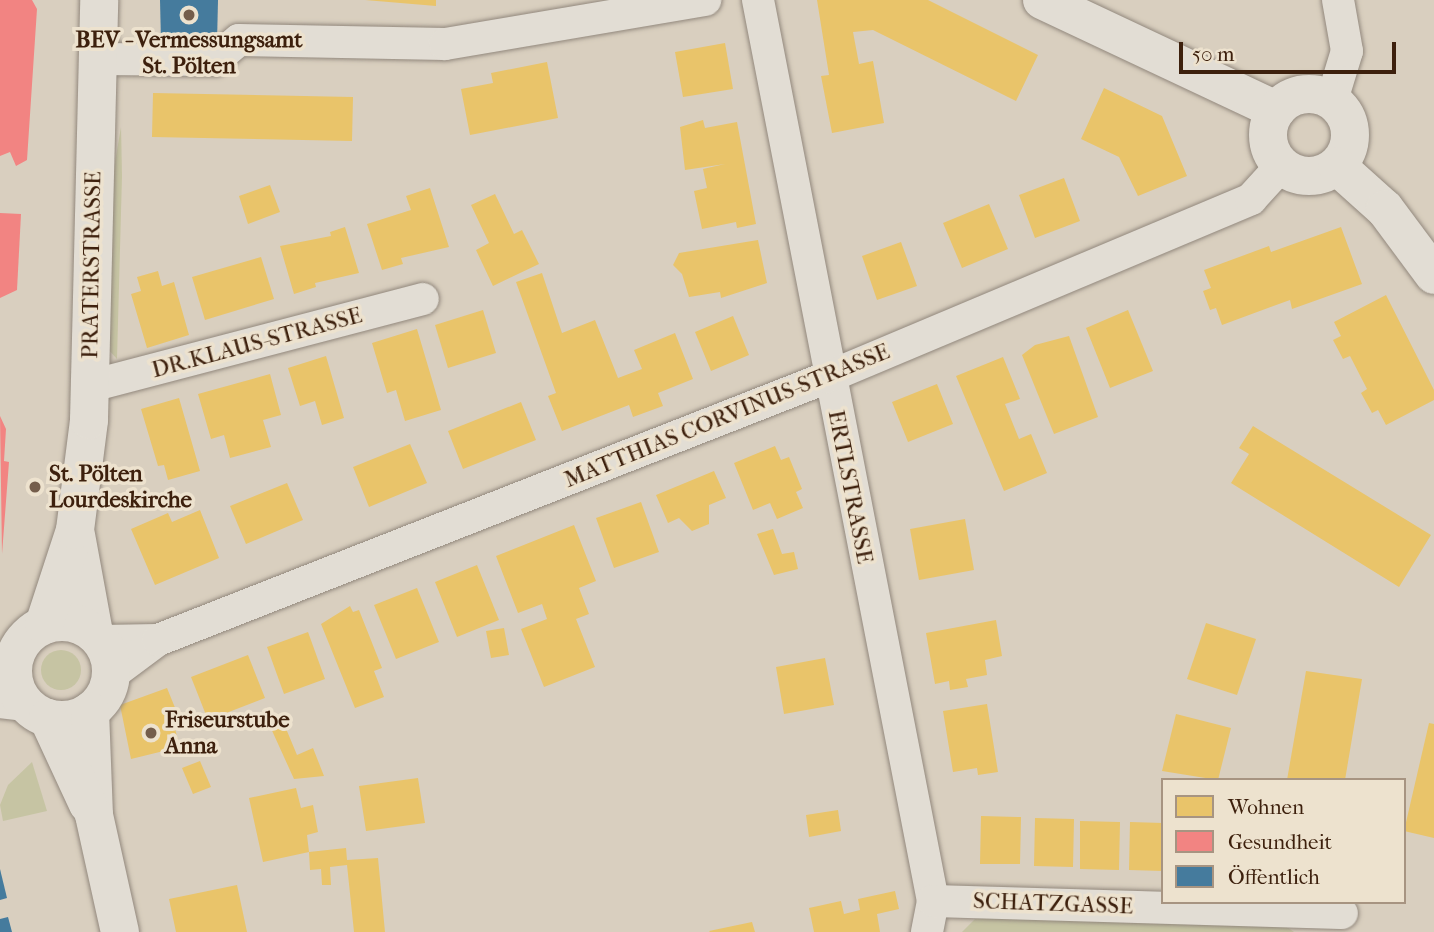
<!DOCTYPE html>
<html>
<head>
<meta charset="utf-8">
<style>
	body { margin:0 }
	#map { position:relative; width:1434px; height:932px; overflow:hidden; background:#d9cfbf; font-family:"IM FELL French Canon",serif }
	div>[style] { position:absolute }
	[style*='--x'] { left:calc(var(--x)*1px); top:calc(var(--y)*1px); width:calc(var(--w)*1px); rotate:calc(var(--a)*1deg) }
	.green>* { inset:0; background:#c6c4a3 }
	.round { border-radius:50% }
	.homes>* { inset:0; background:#e9c46a }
	.health>* { inset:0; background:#f28482 }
	.public>* { inset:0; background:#457b9d }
	.roads { filter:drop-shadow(0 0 2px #92887d) drop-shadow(0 0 2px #92887d) }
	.minor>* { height:32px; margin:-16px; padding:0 16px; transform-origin:16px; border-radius:16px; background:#e2ddd4 }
	.tertiary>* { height:38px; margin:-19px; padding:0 19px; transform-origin:19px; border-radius:19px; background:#e2ddd4 }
	.tertiary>.ring { margin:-19px; padding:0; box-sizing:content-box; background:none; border:38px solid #e2ddd4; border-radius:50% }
	.secondary>* { height:38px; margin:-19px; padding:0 19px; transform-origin:19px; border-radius:19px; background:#e2ddd4 }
	.secondary>.ring { margin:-19px; padding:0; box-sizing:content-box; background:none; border:38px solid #e2ddd4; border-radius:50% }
	.dots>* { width:19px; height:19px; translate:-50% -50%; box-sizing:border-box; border:4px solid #ede2ce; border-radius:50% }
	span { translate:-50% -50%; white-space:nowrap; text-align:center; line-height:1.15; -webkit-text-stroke:7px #ede2ce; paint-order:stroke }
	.poi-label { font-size:23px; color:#3d200d; font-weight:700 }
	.left { translate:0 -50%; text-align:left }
	.street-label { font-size:23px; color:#3d200d }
	.legend { position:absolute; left:1161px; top:778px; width:245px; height:126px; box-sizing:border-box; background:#ede2ce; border:2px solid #a79481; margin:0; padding:9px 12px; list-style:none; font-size:21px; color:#3d200d }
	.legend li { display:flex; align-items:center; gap:14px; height:35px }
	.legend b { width:35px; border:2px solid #a79481 }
	.scale { position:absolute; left:1179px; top:42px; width:217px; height:32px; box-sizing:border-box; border:4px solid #3d200d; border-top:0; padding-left:9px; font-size:21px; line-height:24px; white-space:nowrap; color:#3d200d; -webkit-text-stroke:5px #ede2ce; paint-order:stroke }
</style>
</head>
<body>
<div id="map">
	<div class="green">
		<div style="clip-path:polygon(121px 127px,122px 176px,117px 359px,106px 347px,109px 197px)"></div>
		<div class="round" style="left:41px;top:650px;width:40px;height:40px"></div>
		<div style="clip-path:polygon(32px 762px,47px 811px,3px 821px,0 805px,8px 785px)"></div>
		<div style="clip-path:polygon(992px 917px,1287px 927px,1294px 932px,962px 932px,975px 919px)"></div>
	</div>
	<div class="homes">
		<div style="clip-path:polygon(365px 0,436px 0,436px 6px)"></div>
		<div style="clip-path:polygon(817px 0,928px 0,1038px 55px,1016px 101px,873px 30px,853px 32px,859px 64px,873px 61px,884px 123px,832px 133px,821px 76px,829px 75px)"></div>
		<div style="clip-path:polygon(725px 43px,733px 89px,683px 97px,675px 52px)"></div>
		<div style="clip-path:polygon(547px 62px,558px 118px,470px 135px,461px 89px,493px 83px,491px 73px)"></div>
		<div style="clip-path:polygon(1104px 88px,1162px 116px,1187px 176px,1138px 196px,1119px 157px,1081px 139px)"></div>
		<div style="clip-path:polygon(153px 93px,353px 97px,352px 141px,152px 137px)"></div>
		<div style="clip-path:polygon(703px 120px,705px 128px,737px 122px,756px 224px,737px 228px,736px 222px,702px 229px,694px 191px,707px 188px,703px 169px,725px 164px,685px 170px,680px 127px)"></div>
		<div style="clip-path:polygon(1064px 178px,1080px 221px,1035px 238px,1019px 195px)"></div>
		<div style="clip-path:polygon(270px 185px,280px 212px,248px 224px,239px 196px)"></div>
		<div style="clip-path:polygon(430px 188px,449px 247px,401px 258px,403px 264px,382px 270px,367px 224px,411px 210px,406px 196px)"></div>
		<div style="clip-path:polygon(495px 194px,514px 234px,522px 230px,539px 264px,493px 286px,476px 250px,489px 243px,471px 205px)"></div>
		<div style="clip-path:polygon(989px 204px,1008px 249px,962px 268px,943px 223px)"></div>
		<div style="clip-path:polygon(345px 227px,359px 273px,315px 283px,316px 287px,294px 294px,280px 246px,331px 236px,330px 232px)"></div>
		<div style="clip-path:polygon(1341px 227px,1362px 284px,1292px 309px,1290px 300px,1222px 325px,1216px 308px,1210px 310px,1203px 291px,1211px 288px,1204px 270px,1269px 246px,1271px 252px)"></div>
		<div style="clip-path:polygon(758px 240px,767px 283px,721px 298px,720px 292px,689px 297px,682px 274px,673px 265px,679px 253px)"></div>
		<div style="clip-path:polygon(901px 242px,917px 286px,877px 300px,862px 256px)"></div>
		<div style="clip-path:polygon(261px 257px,274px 299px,205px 320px,192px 277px)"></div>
		<div style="clip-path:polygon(158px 271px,162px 286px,174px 282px,189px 335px,147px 348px,131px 294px,141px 291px,137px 277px)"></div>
		<div style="clip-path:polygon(542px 273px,562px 333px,595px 320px,618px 378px,642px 369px,634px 350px,675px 333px,693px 379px,658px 393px,663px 406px,633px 417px,629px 405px,562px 431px,548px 396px,556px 393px,516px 282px)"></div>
		<div style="clip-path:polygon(1386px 295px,1434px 390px,1434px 400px,1386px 425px,1378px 410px,1372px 413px,1361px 393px,1367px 389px,1350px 356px,1343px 359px,1333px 340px,1341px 336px,1334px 322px)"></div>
		<div style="clip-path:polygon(483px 310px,496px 353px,448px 368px,435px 325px)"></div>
		<div style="clip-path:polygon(1128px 310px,1153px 371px,1110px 388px,1086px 328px)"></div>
		<div style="clip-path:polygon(733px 316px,749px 355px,711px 371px,695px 332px)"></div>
		<div style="clip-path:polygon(417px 329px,441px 410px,405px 421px,396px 390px,387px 393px,372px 343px)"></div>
		<div style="clip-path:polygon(1069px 336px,1098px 417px,1054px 434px,1022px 355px,1035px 345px)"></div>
		<div style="clip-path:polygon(326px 356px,344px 418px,322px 425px,315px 401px,300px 406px,288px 368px)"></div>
		<div style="clip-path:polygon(1003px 357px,1020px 399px,1005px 404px,1019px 439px,1031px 434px,1047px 473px,1004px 491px,956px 376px)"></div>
		<div style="clip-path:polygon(270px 374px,281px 415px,263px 420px,271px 447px,230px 458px,224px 435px,211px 439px,198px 394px)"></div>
		<div style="clip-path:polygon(937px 384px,953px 424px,908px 442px,892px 402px)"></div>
		<div style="clip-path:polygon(179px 398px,200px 471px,168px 480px,164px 465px,158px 466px,141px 409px)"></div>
		<div style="clip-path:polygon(521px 402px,536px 440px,463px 469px,448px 431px)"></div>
		<div style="clip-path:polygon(1253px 426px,1431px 535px,1399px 587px,1231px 483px,1249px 454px,1239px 448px)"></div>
		<div style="clip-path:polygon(410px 444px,427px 483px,369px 507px,353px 467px)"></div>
		<div style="clip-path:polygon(775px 446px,781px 460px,789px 457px,802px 489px,796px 492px,803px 508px,777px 519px,770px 503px,753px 510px,734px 463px)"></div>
		<div style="clip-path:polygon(714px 471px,726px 498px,709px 505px,709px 524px,692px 531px,679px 518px,668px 523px,656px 495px)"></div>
		<div style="clip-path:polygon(287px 483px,303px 520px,246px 544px,230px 506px)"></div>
		<div style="clip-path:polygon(641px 502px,659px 552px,614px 568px,596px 518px)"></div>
		<div style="clip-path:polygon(200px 510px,219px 558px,155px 585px,131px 529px,168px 513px,172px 522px)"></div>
		<div style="clip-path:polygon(965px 519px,974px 570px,919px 580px,910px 529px)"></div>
		<div style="clip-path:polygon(574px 525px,596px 581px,579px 588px,589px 614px,576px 619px,595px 667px,544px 687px,521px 629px,547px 619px,542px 604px,518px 613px,496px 556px)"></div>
		<div style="clip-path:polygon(773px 529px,782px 554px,794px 552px,798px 569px,774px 575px,757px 534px)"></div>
		<div style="clip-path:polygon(477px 565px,499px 620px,457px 637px,435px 582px)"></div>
		<div style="clip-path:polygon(417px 588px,439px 642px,396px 659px,374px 605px)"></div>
		<div style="clip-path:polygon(350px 606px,353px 612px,359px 610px,382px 668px,374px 671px,384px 697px,355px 708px,321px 624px)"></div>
		<div style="clip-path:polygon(996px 620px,1002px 656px,985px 660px,987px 675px,966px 679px,968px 687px,950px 690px,949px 681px,935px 684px,926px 633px)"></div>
		<div style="clip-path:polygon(1206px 623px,1256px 639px,1237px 695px,1187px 679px)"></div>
		<div style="clip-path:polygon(504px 628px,509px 655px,491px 658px,486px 631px)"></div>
		<div style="clip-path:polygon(308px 632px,325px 679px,284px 694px,267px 647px)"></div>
		<div style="clip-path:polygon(248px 655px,265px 698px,208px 720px,191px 677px)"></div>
		<div style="clip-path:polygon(825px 658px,834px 705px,784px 714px,776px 667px)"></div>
		<div style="clip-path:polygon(1306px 671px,1362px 679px,1345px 780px,1287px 780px)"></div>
		<div style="clip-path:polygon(167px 688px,178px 715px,172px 718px,180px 747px,131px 759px,120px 705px)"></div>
		<div style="clip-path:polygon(987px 704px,998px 772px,978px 775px,977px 768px,953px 772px,943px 711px)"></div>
		<div style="clip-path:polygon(1176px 714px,1231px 728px,1218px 780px,1162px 771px)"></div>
		<div style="clip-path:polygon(282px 719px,297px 755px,313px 748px,324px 776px,294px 779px,269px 724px)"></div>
		<div style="clip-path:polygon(1429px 723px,1434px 724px,1434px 838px,1404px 831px)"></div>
		<div style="clip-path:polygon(200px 761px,211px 787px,193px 794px,182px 768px)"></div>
		<div style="clip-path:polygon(418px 778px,425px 823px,366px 831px,359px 786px)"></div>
		<div style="clip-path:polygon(296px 788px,301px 808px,313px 805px,318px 832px,307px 835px,309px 852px,263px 862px,249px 798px)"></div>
		<div style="clip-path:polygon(838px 810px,841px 831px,809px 837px,806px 815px)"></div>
		<div style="clip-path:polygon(981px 816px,1021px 817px,1020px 864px,980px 864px)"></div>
		<div style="clip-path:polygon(1035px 818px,1074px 819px,1073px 867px,1034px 866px)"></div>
		<div style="clip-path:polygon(1080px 821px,1120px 822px,1119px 870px,1080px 869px)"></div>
		<div style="clip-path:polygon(1130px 822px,1163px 823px,1163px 871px,1129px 870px)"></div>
		<div style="clip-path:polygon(346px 848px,347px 860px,378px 858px,385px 932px,354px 932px,347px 865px,330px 867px,331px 885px,322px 885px,321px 869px,310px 870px,309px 852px)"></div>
		<div style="clip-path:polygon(237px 885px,247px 932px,176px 932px,169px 899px)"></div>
		<div style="clip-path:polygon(895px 891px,899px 909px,877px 914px,880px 932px,814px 932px,809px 908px,841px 901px,844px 914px,860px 910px,858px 899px)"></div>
		<div style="clip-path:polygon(752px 922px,755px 932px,710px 932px,709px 931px)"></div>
	</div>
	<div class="health">
		<div style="clip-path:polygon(0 0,32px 0,37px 9px,27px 160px,16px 166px,10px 152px,0 156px)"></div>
		<div style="clip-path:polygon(0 213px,21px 214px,17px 290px,0 298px)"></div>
		<div style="clip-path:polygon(0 416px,6px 429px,4px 461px,9px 462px,2px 554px)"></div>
	</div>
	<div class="public">
		<div style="clip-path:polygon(160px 0,218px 0,217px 43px,161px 42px)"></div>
		<div style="clip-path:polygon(0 869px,7px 898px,0 900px)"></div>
		<div style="clip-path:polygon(8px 917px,12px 932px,0 932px,0 919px)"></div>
	</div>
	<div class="roads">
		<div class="minor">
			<div style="--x:758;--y:0;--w:918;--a:79.01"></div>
			<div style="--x:933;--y:901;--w:32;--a:101"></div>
			<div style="--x:98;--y:59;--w:117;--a:0.5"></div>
			<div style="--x:215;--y:60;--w:31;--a:-40"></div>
			<div style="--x:239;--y:40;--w:206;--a:1.1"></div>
			<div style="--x:445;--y:44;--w:264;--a:-9.6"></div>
			<div style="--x:1332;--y:100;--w:51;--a:-73"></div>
			<div style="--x:1347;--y:51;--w:52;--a:-100"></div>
			<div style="--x:91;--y:386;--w:343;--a:-14.7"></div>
			<div style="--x:101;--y:641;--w:57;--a:-1"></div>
			<div style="--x:0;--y:669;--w:15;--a:-28"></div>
			<div style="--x:111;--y:675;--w:59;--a:-36.7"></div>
			<div style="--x:158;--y:640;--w:720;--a:-21.43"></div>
			<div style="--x:828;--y:377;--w:459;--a:-22.8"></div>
			<div style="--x:1251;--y:199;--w:45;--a:-47.7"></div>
			<div style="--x:0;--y:702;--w:26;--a:7"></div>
			<div style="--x:933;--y:901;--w:409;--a:1.7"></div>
		</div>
		<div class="tertiary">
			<div style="--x:1042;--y:0;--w:259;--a:25.2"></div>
			<div class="ring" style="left:1268px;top:94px;width:44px;height:44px"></div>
			<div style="--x:1337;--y:166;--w:64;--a:41.9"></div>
			<div style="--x:1385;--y:209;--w:82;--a:53.4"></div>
		</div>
		<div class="secondary">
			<div style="--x:76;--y:535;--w:100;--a:79.6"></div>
			<div class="ring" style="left:13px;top:622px;width:60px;height:60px"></div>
			<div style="--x:44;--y:625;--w:100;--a:-71.9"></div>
			<div style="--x:75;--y:530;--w:111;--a:-82.7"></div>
			<div style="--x:89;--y:420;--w:420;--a:-88.6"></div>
			<div style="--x:90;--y:711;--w:104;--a:87.8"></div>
			<div style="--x:94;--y:815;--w:120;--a:77.5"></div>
			<div style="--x:48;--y:718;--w:95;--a:65.1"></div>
		</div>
	</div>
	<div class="dots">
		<div style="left:189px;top:15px;background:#745d4b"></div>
		<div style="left:35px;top:487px;background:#745d4b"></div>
		<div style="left:151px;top:733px;background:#745d4b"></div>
	</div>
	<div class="poi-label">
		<span style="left:189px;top:53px">BEV - Vermessungsamt<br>St. Pölten</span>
		<span class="left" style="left:49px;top:487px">St. Pölten<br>Lourdeskirche</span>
		<span class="left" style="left:165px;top:733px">Friseurstube<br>Anna</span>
	</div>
	<div class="street-label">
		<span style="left:92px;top:265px;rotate:-89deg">PRATERSTRASSE</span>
		<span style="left:257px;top:343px;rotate:-15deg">DR.KLAUS-STRASSE</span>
		<span style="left:727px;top:416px;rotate:-22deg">MATTHIAS CORVINUS-STRASSE</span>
		<span style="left:850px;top:487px;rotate:79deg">ERTLSTRASSE</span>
		<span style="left:1053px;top:904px;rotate:2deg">SCHATZGASSE</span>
	</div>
	<ul class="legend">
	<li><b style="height:19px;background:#e9c46a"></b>Wohnen</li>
	<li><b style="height:19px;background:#f28482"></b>Gesundheit</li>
	<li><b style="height:19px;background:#457b9d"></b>Öffentlich</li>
	</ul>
	<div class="scale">50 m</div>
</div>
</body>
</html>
